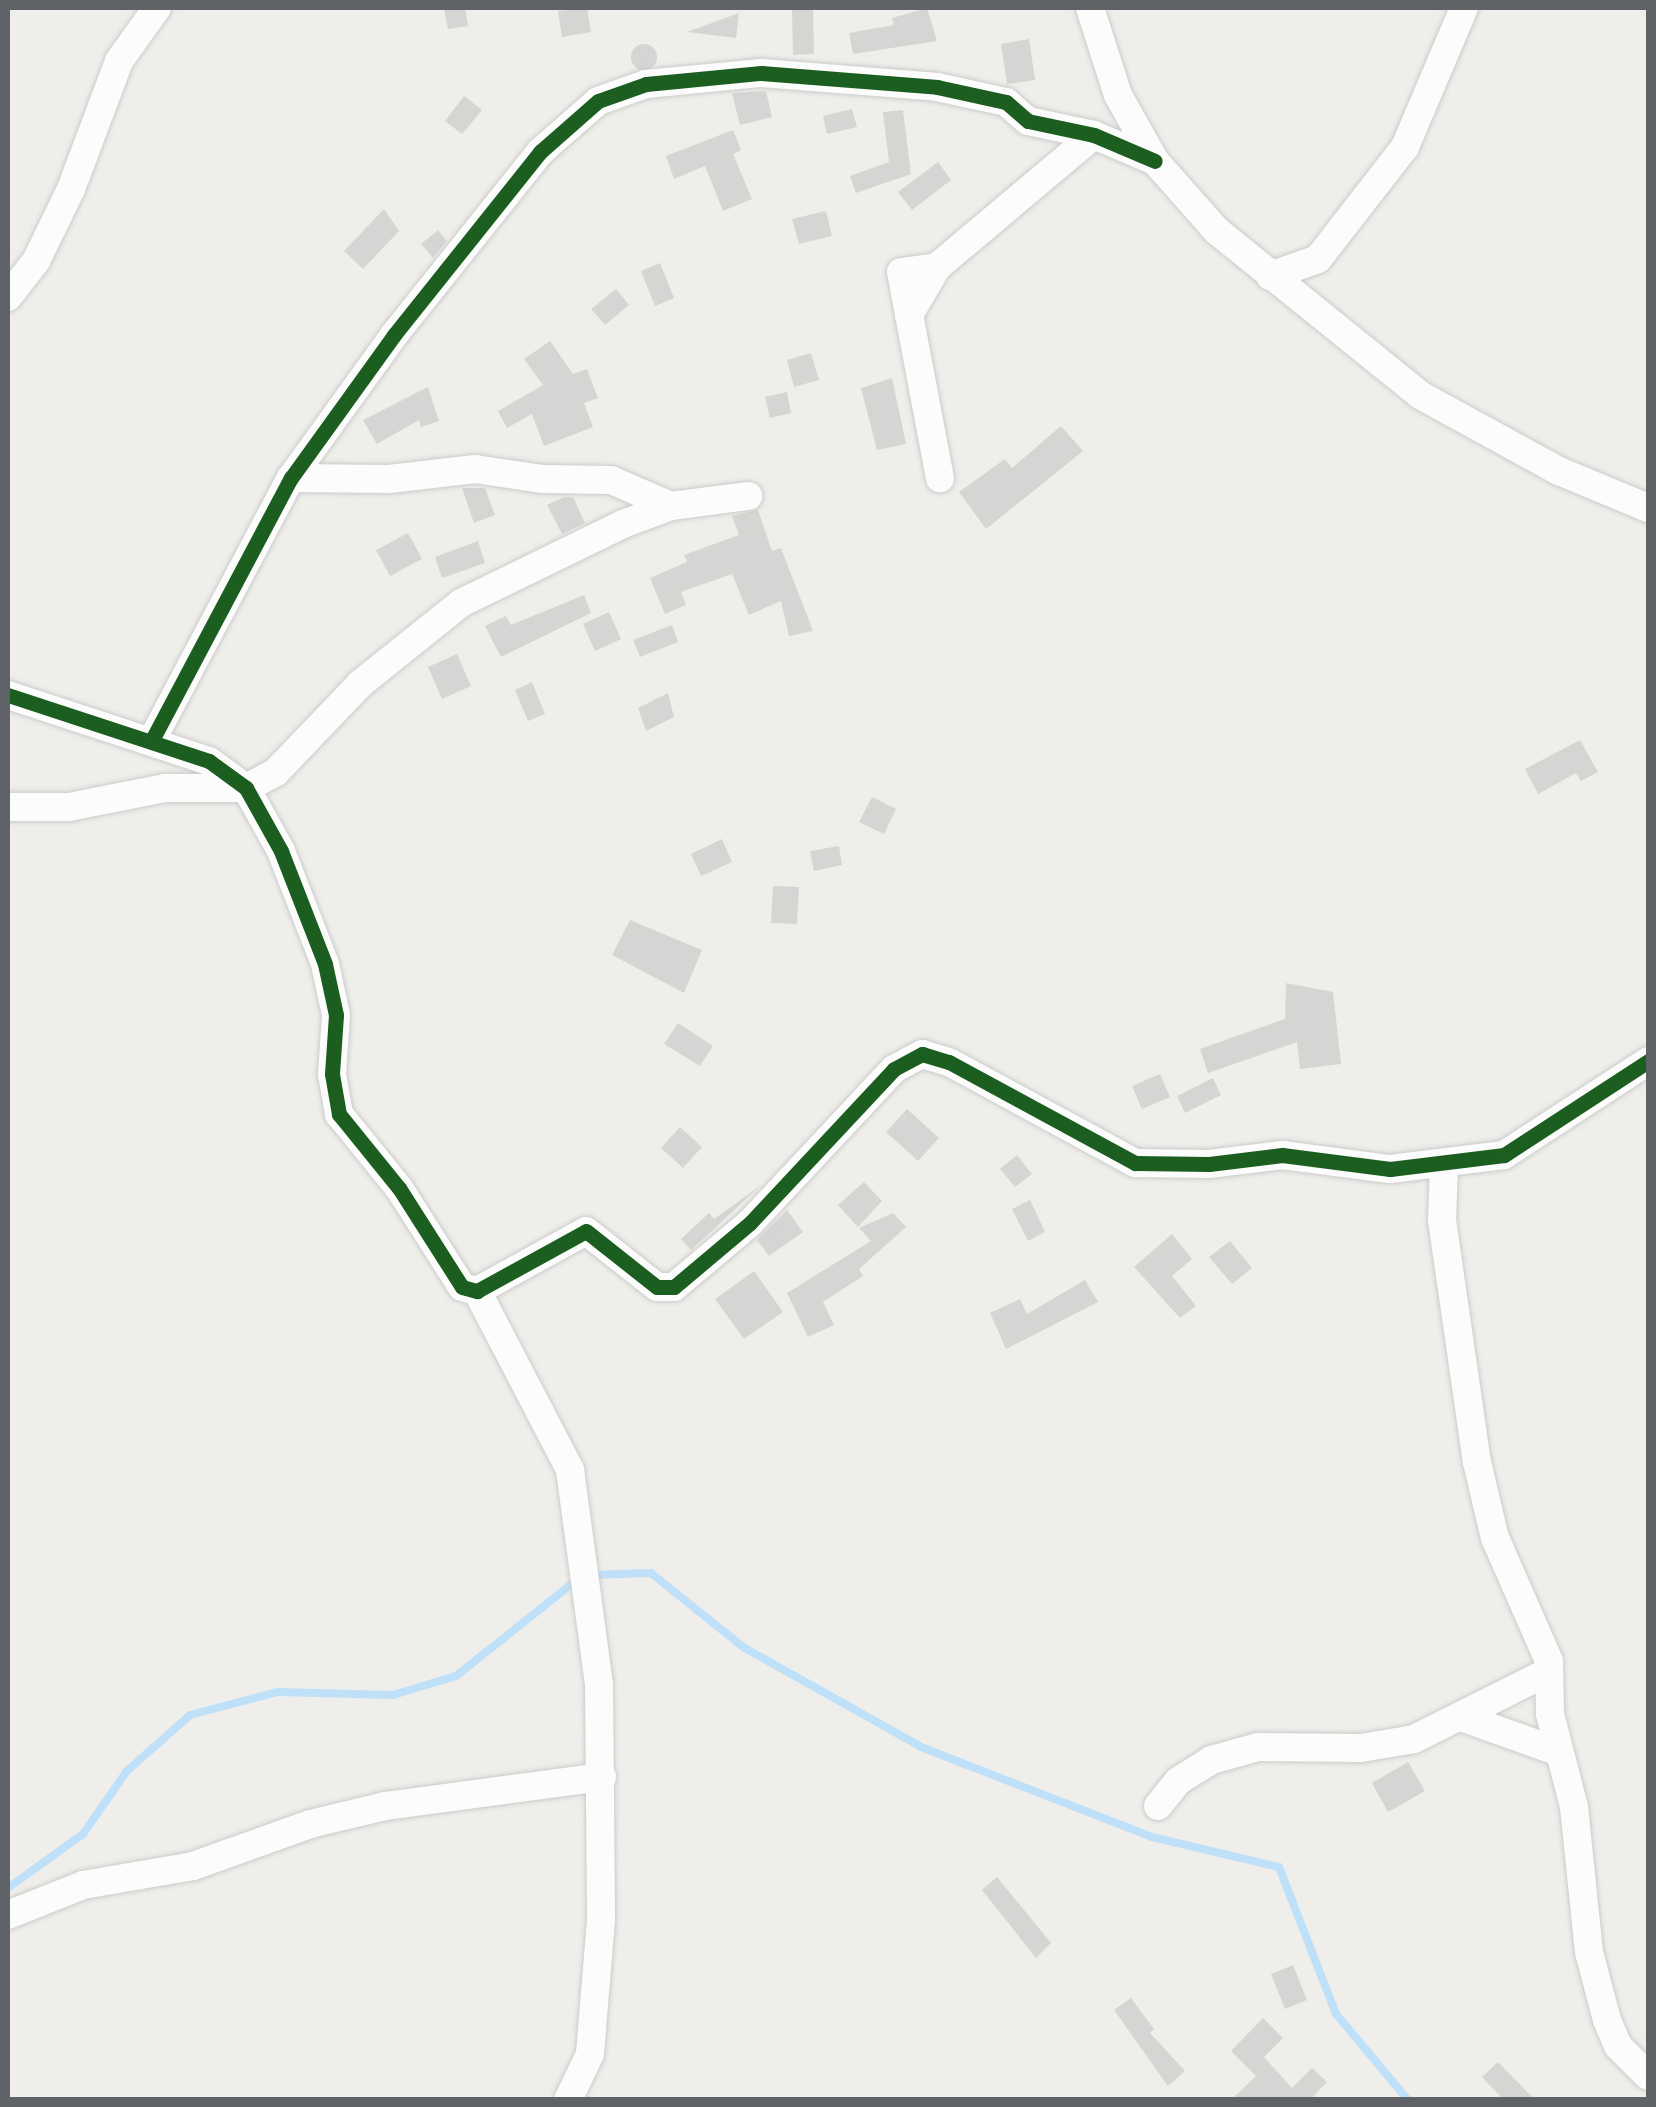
<!DOCTYPE html>
<html>
<head>
<meta charset="utf-8">
<style>
	body { margin:0 }
	#map { position:relative; width:1656px; height:2107px; overflow:hidden; background:#efeeea; font-family:"Golos Text",sans-serif }
	div>[style] { position:absolute }
	[style*='--x'] { left:calc(var(--x)*1px); top:calc(var(--y)*1px); width:calc(var(--w)*1px); rotate:calc(var(--a)*1deg) }
	.stream>* { height:8px; margin:-4px; padding:0 4px; transform-origin:4px; border-radius:4px; background:#bfe0f9 }
	.building>* { inset:0; background:#d6d5d3 }
	.round { border-radius:50% }
	.roads { filter:drop-shadow(0 0 2px #cbcccc) drop-shadow(0 0 2px #cbcccc) }
	.minor>* { height:28px; margin:-14px; padding:0 14px; transform-origin:14px; border-radius:14px; background:#fdfcfc }
	.cycleway>* { height:15px; margin:-7.5px; padding:0 7.5px; transform-origin:7.5px; border-radius:7.5px; background:#1b5e20 }
	span { translate:-50% -50%; white-space:nowrap; text-align:center; line-height:1.15; -webkit-text-stroke:8px #fff; paint-order:stroke }
	.frame { position:absolute; inset:0; border:10px solid #5f6368; pointer-events:none }
</style>
</head>
<body>
<div id="map">
	<div class="stream">
		<div style="--x:590;--y:1575;--w:61;--a:-1.9"></div>
		<div style="--x:651;--y:1573;--w:118;--a:38.8"></div>
		<div style="--x:743;--y:1647;--w:204;--a:29.3"></div>
		<div style="--x:921;--y:1747;--w:248;--a:21.3"></div>
		<div style="--x:1152;--y:1837;--w:130;--a:13.3"></div>
		<div style="--x:1279;--y:1867;--w:158;--a:68.8"></div>
		<div style="--x:1336;--y:2014;--w:112;--a:50.1"></div>
		<div style="--x:8;--y:1888;--w:92;--a:-35.8"></div>
		<div style="--x:83;--y:1834;--w:77;--a:-55.1"></div>
		<div style="--x:127;--y:1771;--w:84;--a:-41.6"></div>
		<div style="--x:190;--y:1715;--w:90;--a:-14.8"></div>
		<div style="--x:277;--y:1692;--w:116;--a:1.5"></div>
		<div style="--x:393;--y:1695;--w:66;--a:-16.8"></div>
		<div style="--x:456;--y:1676;--w:156;--a:-38.5"></div>
	</div>
	<div class="building">
		<div style="clip-path:polygon(444px 8px,465px 8px,468px 26px,448px 29px)"></div>
		<div style="clip-path:polygon(587px 8px,591px 32px,562px 37px,558px 11px)"></div>
		<div style="clip-path:polygon(792px 8px,813px 8px,814px 54px,793px 55px)"></div>
		<div style="clip-path:polygon(927px 8px,937px 41px,853px 54px,849px 33px,894px 25px,892px 18px)"></div>
		<div style="clip-path:polygon(739px 13px,736px 38px,687px 32px)"></div>
		<div style="clip-path:polygon(1029px 39px,1035px 80px,1007px 84px,1001px 44px)"></div>
		<div class="round" style="left:631px;top:44px;width:26px;height:26px"></div>
		<div style="clip-path:polygon(766px 91px,772px 117px,740px 125px,732px 93px)"></div>
		<div style="clip-path:polygon(464px 96px,482px 110px,462px 134px,445px 121px)"></div>
		<div style="clip-path:polygon(852px 109px,857px 127px,827px 134px,823px 116px)"></div>
		<div style="clip-path:polygon(903px 110px,911px 174px,856px 193px,850px 176px,889px 162px,883px 112px)"></div>
		<div style="clip-path:polygon(733px 130px,741px 150px,733px 154px,752px 199px,723px 211px,705px 166px,674px 179px,666px 156px)"></div>
		<div style="clip-path:polygon(938px 162px,951px 180px,912px 210px,898px 192px)"></div>
		<div style="clip-path:polygon(384px 209px,399px 231px,363px 269px,344px 251px)"></div>
		<div style="clip-path:polygon(826px 211px,832px 236px,799px 244px,792px 219px)"></div>
		<div style="clip-path:polygon(438px 230px,447px 241px,433px 258px,421px 244px)"></div>
		<div style="clip-path:polygon(660px 263px,674px 298px,655px 306px,641px 271px)"></div>
		<div style="clip-path:polygon(616px 289px,629px 305px,605px 325px,591px 309px)"></div>
		<div style="clip-path:polygon(550px 341px,573px 374px,587px 369px,598px 398px,584px 403px,593px 427px,544px 446px,532px 414px,507px 428px,498px 411px,543px 385px,524px 359px)"></div>
		<div style="clip-path:polygon(811px 353px,819px 380px,794px 387px,787px 360px)"></div>
		<div style="clip-path:polygon(892px 378px,906px 444px,877px 450px,861px 388px)"></div>
		<div style="clip-path:polygon(428px 387px,439px 421px,421px 427px,419px 420px,377px 444px,363px 420px)"></div>
		<div style="clip-path:polygon(787px 392px,791px 413px,770px 418px,765px 397px)"></div>
		<div style="clip-path:polygon(1061px 426px,1083px 451px,986px 529px,959px 492px,1005px 459px,1012px 468px)"></div>
		<div style="clip-path:polygon(462px 488px,485px 488px,495px 515px,474px 523px)"></div>
		<div style="clip-path:polygon(564px 497px,573px 497px,585px 523px,562px 534px,547px 505px)"></div>
		<div style="clip-path:polygon(758px 510px,772px 551px,781px 548px,813px 631px,789px 636px,781px 601px,749px 615px,732px 574px,681px 592px,686px 605px,665px 614px,650px 578px,687px 562px,684px 555px,739px 535px,732px 516px)"></div>
		<div style="clip-path:polygon(408px 533px,422px 559px,390px 576px,376px 550px)"></div>
		<div style="clip-path:polygon(478px 541px,485px 563px,442px 578px,435px 557px)"></div>
		<div style="clip-path:polygon(584px 595px,591px 613px,501px 657px,485px 626px,506px 616px,511px 625px)"></div>
		<div style="clip-path:polygon(609px 612px,621px 639px,595px 651px,583px 624px)"></div>
		<div style="clip-path:polygon(672px 625px,678px 642px,640px 657px,633px 640px)"></div>
		<div style="clip-path:polygon(457px 654px,471px 686px,442px 699px,428px 667px)"></div>
		<div style="clip-path:polygon(532px 682px,545px 714px,528px 721px,515px 690px)"></div>
		<div style="clip-path:polygon(668px 693px,674px 717px,646px 731px,638px 708px)"></div>
		<div style="clip-path:polygon(1580px 740px,1598px 772px,1581px 781px,1576px 773px,1538px 794px,1525px 769px)"></div>
		<div style="clip-path:polygon(872px 797px,896px 809px,884px 834px,859px 822px)"></div>
		<div style="clip-path:polygon(722px 839px,732px 862px,701px 876px,691px 854px)"></div>
		<div style="clip-path:polygon(839px 846px,842px 865px,814px 871px,810px 851px)"></div>
		<div style="clip-path:polygon(773px 886px,799px 887px,797px 924px,771px 923px)"></div>
		<div style="clip-path:polygon(630px 920px,702px 950px,684px 993px,612px 955px)"></div>
		<div style="clip-path:polygon(1286px 983px,1333px 992px,1341px 1064px,1300px 1069px,1297px 1042px,1208px 1073px,1200px 1049px,1285px 1019px)"></div>
		<div style="clip-path:polygon(678px 1023px,713px 1046px,700px 1066px,664px 1044px)"></div>
		<div style="clip-path:polygon(1160px 1074px,1170px 1097px,1142px 1109px,1132px 1086px)"></div>
		<div style="clip-path:polygon(1213px 1078px,1221px 1095px,1185px 1113px,1177px 1096px)"></div>
		<div style="clip-path:polygon(907px 1109px,939px 1138px,918px 1161px,886px 1132px)"></div>
		<div style="clip-path:polygon(680px 1127px,702px 1147px,683px 1168px,661px 1148px)"></div>
		<div style="clip-path:polygon(1017px 1155px,1032px 1174px,1015px 1187px,1000px 1169px)"></div>
		<div style="clip-path:polygon(864px 1182px,882px 1201px,858px 1227px,838px 1205px)"></div>
		<div style="clip-path:polygon(760px 1186px,691px 1250px,681px 1239px,709px 1213px,714px 1219px)"></div>
		<div style="clip-path:polygon(1030px 1200px,1045px 1232px,1028px 1241px,1012px 1209px)"></div>
		<div style="clip-path:polygon(787px 1210px,803px 1232px,769px 1256px,757px 1240px)"></div>
		<div style="clip-path:polygon(893px 1213px,906px 1227px,859px 1269px,863px 1276px,823px 1302px,834px 1325px,808px 1337px,787px 1293px,871px 1241px,859px 1228px)"></div>
		<div style="clip-path:polygon(1172px 1234px,1192px 1259px,1172px 1276px,1196px 1306px,1180px 1318px,1134px 1267px)"></div>
		<div style="clip-path:polygon(1230px 1241px,1252px 1268px,1232px 1284px,1209px 1257px)"></div>
		<div style="clip-path:polygon(754px 1271px,783px 1312px,744px 1339px,715px 1299px)"></div>
		<div style="clip-path:polygon(1085px 1280px,1098px 1302px,1006px 1349px,990px 1313px,1020px 1299px,1027px 1314px)"></div>
		<div style="clip-path:polygon(1408px 1762px,1425px 1791px,1388px 1812px,1372px 1783px)"></div>
		<div style="clip-path:polygon(997px 1877px,1051px 1943px,1036px 1958px,982px 1890px)"></div>
		<div style="clip-path:polygon(1293px 1965px,1307px 2000px,1285px 2009px,1271px 1974px)"></div>
		<div style="clip-path:polygon(1131px 1998px,1154px 2029px,1150px 2033px,1185px 2071px,1168px 2086px,1114px 2010px)"></div>
		<div style="clip-path:polygon(1263px 2018px,1283px 2038px,1264px 2057px,1292px 2088px,1312px 2068px,1327px 2082px,1310px 2100px,1231px 2100px,1256px 2076px,1231px 2051px)"></div>
		<div style="clip-path:polygon(1498px 2062px,1535px 2100px,1504px 2100px,1482px 2077px)"></div>
	</div>
	<div class="roads">
		<div class="minor">
			<div style="--x:1090;--y:8;--w:91;--a:72.2"></div>
			<div style="--x:1118;--y:95;--w:76;--a:60.7"></div>
			<div style="--x:1155;--y:161;--w:94;--a:48.5"></div>
			<div style="--x:1217;--y:231;--w:261;--a:38.9"></div>
			<div style="--x:1420;--y:395;--w:158;--a:28.7"></div>
			<div style="--x:1559;--y:471;--w:96;--a:22.6"></div>
			<div style="--x:937;--y:267;--w:36;--a:172"></div>
			<div style="--x:901;--y:272;--w:210;--a:79.3"></div>
			<div style="--x:1270;--y:276;--w:51;--a:-19.5"></div>
			<div style="--x:1318;--y:259;--w:142;--a:-52.2"></div>
			<div style="--x:1405;--y:147;--w:151;--a:-67"></div>
			<div style="--x:8;--y:297;--w:46;--a:-52.1"></div>
			<div style="--x:36;--y:261;--w:80;--a:-64.1"></div>
			<div style="--x:71;--y:189;--w:137;--a:-69.4"></div>
			<div style="--x:119;--y:61;--w:65;--a:-54.4"></div>
			<div style="--x:909;--y:315;--w:56;--a:-59.7"></div>
			<div style="--x:937;--y:267;--w:205;--a:-40.1"></div>
			<div style="--x:291;--y:478;--w:98;--a:0.6"></div>
			<div style="--x:389;--y:479;--w:87;--a:-6.6"></div>
			<div style="--x:475;--y:469;--w:69;--a:8.4"></div>
			<div style="--x:543;--y:479;--w:68;--a:0.8"></div>
			<div style="--x:611;--y:480;--w:65;--a:23.4"></div>
			<div style="--x:8;--y:695;--w:212;--a:18.2"></div>
			<div style="--x:209;--y:761;--w:46;--a:36.1"></div>
			<div style="--x:246;--y:788;--w:72;--a:60.9"></div>
			<div style="--x:281;--y:851;--w:121;--a:68.7"></div>
			<div style="--x:325;--y:964;--w:52;--a:77.8"></div>
			<div style="--x:336;--y:1015;--w:59;--a:93.9"></div>
			<div style="--x:332;--y:1074;--w:41;--a:80.1"></div>
			<div style="--x:339;--y:1114;--w:95;--a:51"></div>
			<div style="--x:399;--y:1188;--w:117;--a:57.5"></div>
			<div style="--x:462;--y:1287;--w:16;--a:15"></div>
			<div style="--x:477;--y:1291;--w:124;--a:-28.8"></div>
			<div style="--x:586;--y:1231;--w:90;--a:38.3"></div>
			<div style="--x:657;--y:1287;--w:17;--a:0"></div>
			<div style="--x:674;--y:1287;--w:99;--a:-40.1"></div>
			<div style="--x:750;--y:1223;--w:211;--a:-46.9"></div>
			<div style="--x:894;--y:1069;--w:32;--a:-28"></div>
			<div style="--x:922;--y:1054;--w:28;--a:17"></div>
			<div style="--x:949;--y:1062;--w:212;--a:28.5"></div>
			<div style="--x:1135;--y:1163;--w:74;--a:0.8"></div>
			<div style="--x:1209;--y:1164;--w:74;--a:-7"></div>
			<div style="--x:1282;--y:1155;--w:109;--a:7.4"></div>
			<div style="--x:1390;--y:1169;--w:115;--a:-7"></div>
			<div style="--x:1504;--y:1155;--w:172;--a:-33.1"></div>
			<div style="--x:152;--y:740;--w:297;--a:-62.1"></div>
			<div style="--x:291;--y:478;--w:176;--a:-54.2"></div>
			<div style="--x:394;--y:335;--w:234;--a:-51.4"></div>
			<div style="--x:540;--y:152;--w:77;--a:-41.3"></div>
			<div style="--x:598;--y:101;--w:51;--a:-19.5"></div>
			<div style="--x:646;--y:84;--w:116;--a:-5.5"></div>
			<div style="--x:761;--y:73;--w:177;--a:4.5"></div>
			<div style="--x:937;--y:87;--w:71;--a:12.3"></div>
			<div style="--x:1006;--y:102;--w:29;--a:41"></div>
			<div style="--x:1028;--y:121;--w:67;--a:12"></div>
			<div style="--x:1094;--y:135;--w:66;--a:23.1"></div>
			<div style="--x:8;--y:807;--w:61;--a:0"></div>
			<div style="--x:69;--y:807;--w:98;--a:-11.2"></div>
			<div style="--x:165;--y:788;--w:81;--a:0"></div>
			<div style="--x:246;--y:788;--w:34;--a:-28"></div>
			<div style="--x:276;--y:772;--w:122;--a:-46.3"></div>
			<div style="--x:360;--y:684;--w:129;--a:-38.7"></div>
			<div style="--x:461;--y:603;--w:180;--a:-26"></div>
			<div style="--x:623;--y:524;--w:51;--a:-20.6"></div>
			<div style="--x:671;--y:506;--w:78;--a:-7.4"></div>
			<div style="--x:1444;--y:1164;--w:56;--a:92"></div>
			<div style="--x:1442;--y:1220;--w:245;--a:81.8"></div>
			<div style="--x:1477;--y:1462;--w:78;--a:76.7"></div>
			<div style="--x:1495;--y:1538;--w:134;--a:66.3"></div>
			<div style="--x:1549;--y:1661;--w:53;--a:88.9"></div>
			<div style="--x:1550;--y:1714;--w:96;--a:75.5"></div>
			<div style="--x:1574;--y:1807;--w:146;--a:84.1"></div>
			<div style="--x:1589;--y:1952;--w:70;--a:75.2"></div>
			<div style="--x:1607;--y:2020;--w:28;--a:67"></div>
			<div style="--x:1618;--y:2046;--w:42;--a:45"></div>
			<div style="--x:477;--y:1291;--w:202;--a:62.5"></div>
			<div style="--x:570;--y:1470;--w:216;--a:82.3"></div>
			<div style="--x:599;--y:1684;--w:236;--a:89.5"></div>
			<div style="--x:601;--y:1920;--w:134;--a:94.7"></div>
			<div style="--x:590;--y:2054;--w:51;--a:115.6"></div>
			<div style="--x:1464;--y:1718;--w:101;--a:19.7"></div>
			<div style="--x:1158;--y:1806;--w:32;--a:-51"></div>
			<div style="--x:1178;--y:1781;--w:39;--a:-32"></div>
			<div style="--x:1211;--y:1760;--w:49;--a:-15.5"></div>
			<div style="--x:1258;--y:1747;--w:103;--a:0.6"></div>
			<div style="--x:1361;--y:1748;--w:54;--a:-9.6"></div>
			<div style="--x:1414;--y:1739;--w:145;--a:-26.6"></div>
			<div style="--x:8;--y:1915;--w:81;--a:-21.8"></div>
			<div style="--x:83;--y:1885;--w:112;--a:-9.8"></div>
			<div style="--x:193;--y:1866;--w:124;--a:-19.7"></div>
			<div style="--x:310;--y:1824;--w:77;--a:-13.5"></div>
			<div style="--x:385;--y:1806;--w:219;--a:-7.6"></div>
		</div>
	</div>
	<div class="cycleway">
		<div style="--x:8;--y:695;--w:212;--a:18.2"></div>
		<div style="--x:209;--y:761;--w:46;--a:36.1"></div>
		<div style="--x:246;--y:788;--w:72;--a:60.9"></div>
		<div style="--x:281;--y:851;--w:121;--a:68.7"></div>
		<div style="--x:325;--y:964;--w:52;--a:77.8"></div>
		<div style="--x:336;--y:1015;--w:59;--a:93.9"></div>
		<div style="--x:332;--y:1074;--w:41;--a:80.1"></div>
		<div style="--x:339;--y:1114;--w:95;--a:51"></div>
		<div style="--x:399;--y:1188;--w:117;--a:57.5"></div>
		<div style="--x:462;--y:1287;--w:16;--a:15"></div>
		<div style="--x:477;--y:1291;--w:124;--a:-28.8"></div>
		<div style="--x:586;--y:1231;--w:90;--a:38.3"></div>
		<div style="--x:657;--y:1287;--w:17;--a:0"></div>
		<div style="--x:674;--y:1287;--w:99;--a:-40.1"></div>
		<div style="--x:750;--y:1223;--w:211;--a:-46.9"></div>
		<div style="--x:894;--y:1069;--w:32;--a:-28"></div>
		<div style="--x:922;--y:1054;--w:28;--a:17"></div>
		<div style="--x:949;--y:1062;--w:212;--a:28.5"></div>
		<div style="--x:1135;--y:1163;--w:74;--a:0.8"></div>
		<div style="--x:1209;--y:1164;--w:74;--a:-7"></div>
		<div style="--x:1282;--y:1155;--w:109;--a:7.4"></div>
		<div style="--x:1390;--y:1169;--w:115;--a:-7"></div>
		<div style="--x:1504;--y:1155;--w:172;--a:-33.1"></div>
		<div style="--x:152;--y:740;--w:297;--a:-62.1"></div>
		<div style="--x:291;--y:478;--w:176;--a:-54.2"></div>
		<div style="--x:394;--y:335;--w:234;--a:-51.4"></div>
		<div style="--x:540;--y:152;--w:77;--a:-41.3"></div>
		<div style="--x:598;--y:101;--w:51;--a:-19.5"></div>
		<div style="--x:646;--y:84;--w:116;--a:-5.5"></div>
		<div style="--x:761;--y:73;--w:177;--a:4.5"></div>
		<div style="--x:937;--y:87;--w:71;--a:12.3"></div>
		<div style="--x:1006;--y:102;--w:29;--a:41"></div>
		<div style="--x:1028;--y:121;--w:67;--a:12"></div>
		<div style="--x:1094;--y:135;--w:66;--a:23.1"></div>
	</div>
	<div class="frame"></div>
</div>
</body>
</html>
